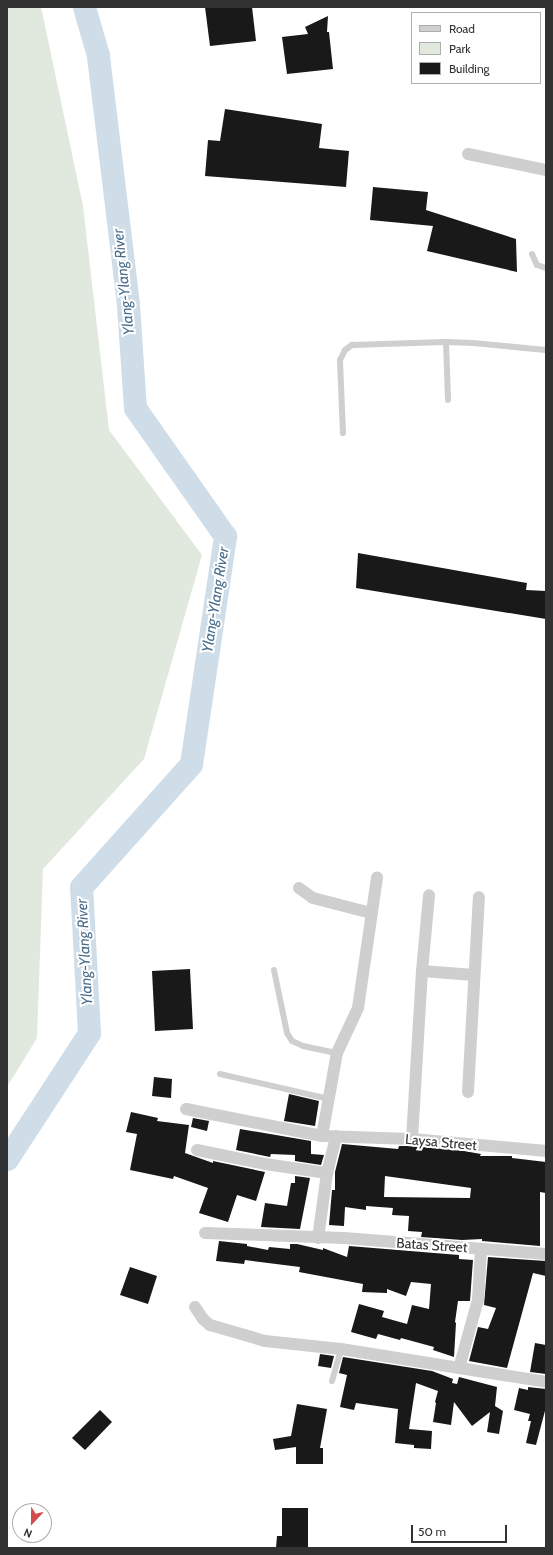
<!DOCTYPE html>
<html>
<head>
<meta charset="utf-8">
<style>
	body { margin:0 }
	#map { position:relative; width:553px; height:1555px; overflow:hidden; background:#fff; font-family:Cabin,sans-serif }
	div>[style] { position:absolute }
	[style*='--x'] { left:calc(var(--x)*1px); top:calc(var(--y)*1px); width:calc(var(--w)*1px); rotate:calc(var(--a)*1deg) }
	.green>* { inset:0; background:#e1e8dd }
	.river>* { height:23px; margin:-11.5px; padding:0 11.5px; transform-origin:11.5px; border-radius:11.5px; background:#cfdde8 }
	.building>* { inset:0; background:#191919 }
	.lane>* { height:6px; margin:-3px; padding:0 3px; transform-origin:3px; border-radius:3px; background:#cfcfcf }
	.street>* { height:12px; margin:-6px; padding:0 6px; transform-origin:6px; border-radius:6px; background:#cfcfcf }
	span { translate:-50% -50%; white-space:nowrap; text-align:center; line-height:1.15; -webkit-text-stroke:4px #fff; paint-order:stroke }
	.street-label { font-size:14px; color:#323232 }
	.water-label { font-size:15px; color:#496d8c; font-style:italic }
	.frame { position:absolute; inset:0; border:8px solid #323232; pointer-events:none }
	.legend { position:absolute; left:411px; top:12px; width:130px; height:72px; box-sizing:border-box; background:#fff; border:1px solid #adadad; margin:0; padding:5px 7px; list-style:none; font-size:12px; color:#323232 }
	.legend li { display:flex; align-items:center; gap:8px; height:20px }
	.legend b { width:20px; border:1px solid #adadad }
	.north { position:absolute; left:12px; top:1503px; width:40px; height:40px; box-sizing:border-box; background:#fff; border:1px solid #adadad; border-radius:50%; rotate:202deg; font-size:11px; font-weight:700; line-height:16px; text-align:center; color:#323232 }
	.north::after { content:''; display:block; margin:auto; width:14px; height:18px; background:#d24c4c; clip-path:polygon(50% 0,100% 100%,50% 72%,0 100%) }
	.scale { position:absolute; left:411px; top:1525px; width:96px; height:18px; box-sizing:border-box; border:2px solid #323232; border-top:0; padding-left:5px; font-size:12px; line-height:14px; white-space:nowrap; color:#323232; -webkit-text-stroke:3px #fff; paint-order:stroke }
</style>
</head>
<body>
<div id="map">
	<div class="green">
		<div style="clip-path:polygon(7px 7px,41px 7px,83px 206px,109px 430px,202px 555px,144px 759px,43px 869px,37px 1038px,7px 1087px)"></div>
	</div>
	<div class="river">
		<div style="--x:7;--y:1159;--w:150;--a:-56.9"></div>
		<div style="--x:89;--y:1033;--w:146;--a:-93.1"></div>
		<div style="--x:81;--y:887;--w:165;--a:-48.2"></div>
		<div style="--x:191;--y:764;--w:231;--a:-81.5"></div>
		<div style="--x:225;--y:536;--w:156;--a:-125.1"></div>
		<div style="--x:135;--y:408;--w:104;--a:-93.9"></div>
		<div style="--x:128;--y:304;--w:251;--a:-96.9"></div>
		<div style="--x:98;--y:55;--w:50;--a:-106.3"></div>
	</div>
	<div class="building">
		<div style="clip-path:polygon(205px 7px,252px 7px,256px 41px,210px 46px)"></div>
		<div style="clip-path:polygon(328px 16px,327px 32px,329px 32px,333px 69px,287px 74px,282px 37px,308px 34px,305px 27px)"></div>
		<div style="clip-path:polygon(225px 109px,322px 124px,319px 148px,349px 151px,346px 187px,205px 176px,208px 140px,220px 141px)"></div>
		<div style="clip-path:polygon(373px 187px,428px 192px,426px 210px,516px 239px,517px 272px,427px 251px,433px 226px,370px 220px)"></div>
		<div style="clip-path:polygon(358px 553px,527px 583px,526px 590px,546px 591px,546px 619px,356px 588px)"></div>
		<div style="clip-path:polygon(190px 969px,193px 1029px,155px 1031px,152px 971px)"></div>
		<div style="clip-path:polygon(154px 1077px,172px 1079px,171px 1098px,152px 1096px)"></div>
		<div style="clip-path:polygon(289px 1094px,319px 1101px,315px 1126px,284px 1121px)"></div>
		<div style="clip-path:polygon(131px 1112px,158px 1118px,157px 1121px,189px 1125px,185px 1153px,213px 1163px,213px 1161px,265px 1172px,256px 1201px,237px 1195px,228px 1222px,199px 1213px,208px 1188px,174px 1176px,173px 1179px,130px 1170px,137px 1134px,126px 1132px)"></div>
		<div style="clip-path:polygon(193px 1118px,209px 1121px,207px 1131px,191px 1127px)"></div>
		<div style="clip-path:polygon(240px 1129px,311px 1141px,311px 1154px,324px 1155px,321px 1165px,295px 1161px,295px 1155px,271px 1154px,270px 1157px,236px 1150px)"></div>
		<div style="clip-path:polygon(evenodd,342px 1144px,398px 1149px,399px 1146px,412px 1146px,464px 1151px,481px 1154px,480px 1156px,512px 1156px,512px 1158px,546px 1162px,546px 1193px,540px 1192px,540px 1246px,482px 1241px,482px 1239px,462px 1240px,421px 1237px,422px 1232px,408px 1231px,409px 1216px,392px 1215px,393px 1208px,366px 1206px,366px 1210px,345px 1207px,344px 1226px,329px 1225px,332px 1190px,335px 1190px,335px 1172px,342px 1144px,385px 1176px,471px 1188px,470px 1198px,384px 1197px,385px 1176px)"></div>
		<div style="clip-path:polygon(295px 1176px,310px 1178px,300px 1229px,261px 1227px,265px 1203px,287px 1206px,291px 1183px,295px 1183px)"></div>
		<div style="clip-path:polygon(219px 1241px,247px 1244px,247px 1246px,268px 1250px,269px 1247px,290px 1249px,290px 1244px,297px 1244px,323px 1250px,323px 1248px,347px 1257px,349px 1246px,459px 1255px,459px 1259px,473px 1260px,470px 1301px,458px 1301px,455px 1322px,456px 1323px,454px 1357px,433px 1350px,434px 1347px,401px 1338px,400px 1340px,378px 1334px,376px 1339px,351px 1332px,359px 1304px,384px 1311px,382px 1317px,407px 1324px,412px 1305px,429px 1309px,431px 1284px,411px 1282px,406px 1296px,387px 1289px,387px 1293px,362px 1292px,363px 1284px,299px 1272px,300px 1267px,245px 1260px,244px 1264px,216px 1261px)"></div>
		<div style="clip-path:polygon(488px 1257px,546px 1261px,546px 1276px,533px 1273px,507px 1368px,469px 1361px,478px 1327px,488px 1329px,496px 1308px,484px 1305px)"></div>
		<div style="clip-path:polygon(130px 1267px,157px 1276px,148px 1304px,120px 1295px)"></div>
		<div style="clip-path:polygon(535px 1343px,546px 1345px,546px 1374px,530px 1372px)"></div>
		<div style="clip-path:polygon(320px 1354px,334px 1356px,331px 1368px,318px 1366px)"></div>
		<div style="clip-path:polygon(343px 1357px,432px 1371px,453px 1379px,452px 1383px,457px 1384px,459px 1377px,497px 1387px,495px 1406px,503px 1411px,499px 1434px,487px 1432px,490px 1412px,472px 1426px,454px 1402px,451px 1425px,433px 1422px,436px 1403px,435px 1402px,438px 1391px,416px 1383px,409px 1429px,432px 1431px,431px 1449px,414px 1448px,414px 1445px,395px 1443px,398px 1409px,356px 1403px,354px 1410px,340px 1407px,347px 1375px,339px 1373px)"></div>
		<div style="clip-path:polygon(528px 1387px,546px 1389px,546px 1407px,536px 1445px,526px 1443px,531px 1421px,528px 1421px,530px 1414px,514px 1410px,519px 1388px,528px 1390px)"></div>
		<div style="clip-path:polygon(297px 1404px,327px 1409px,320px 1448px,323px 1448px,323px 1464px,296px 1464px,296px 1447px,275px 1450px,273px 1439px,291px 1436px)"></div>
		<div style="clip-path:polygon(100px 1410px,112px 1422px,85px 1450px,72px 1438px)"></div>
		<div style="clip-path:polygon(282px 1508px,308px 1508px,308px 1548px,276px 1548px,277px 1536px,282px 1536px)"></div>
	</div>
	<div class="lane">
		<div style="--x:532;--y:254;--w:12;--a:66"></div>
		<div style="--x:537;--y:265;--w:9;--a:18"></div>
		<div style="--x:446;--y:342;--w:58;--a:88"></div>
		<div style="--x:343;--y:433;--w:73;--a:-92.4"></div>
		<div style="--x:340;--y:360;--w:11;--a:-63"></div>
		<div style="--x:345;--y:350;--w:9;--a:-36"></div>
		<div style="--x:352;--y:345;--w:94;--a:-1.8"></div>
		<div style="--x:446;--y:342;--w:27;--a:2"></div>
		<div style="--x:473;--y:343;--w:73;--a:5.5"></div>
		<div style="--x:274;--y:970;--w:64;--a:78.3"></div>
		<div style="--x:287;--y:1033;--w:9;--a:58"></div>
		<div style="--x:292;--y:1041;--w:12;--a:24"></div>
		<div style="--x:303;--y:1046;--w:35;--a:12"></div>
		<div style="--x:220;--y:1074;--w:112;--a:12.9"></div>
		<div style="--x:332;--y:1381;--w:33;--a:-74"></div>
	</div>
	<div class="street">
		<div style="--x:468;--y:154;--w:80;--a:11.6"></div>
		<div style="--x:299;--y:888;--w:17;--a:36"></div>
		<div style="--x:313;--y:898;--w:60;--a:14.5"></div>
		<div style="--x:422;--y:971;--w:52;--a:4.4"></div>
		<div style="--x:468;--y:1092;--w:195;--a:-86.8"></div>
		<div style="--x:186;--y:1109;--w:139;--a:11.2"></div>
		<div style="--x:322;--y:1136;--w:90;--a:1.9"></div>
		<div style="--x:412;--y:1139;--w:135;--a:5.1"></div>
		<div style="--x:322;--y:1136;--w:84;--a:-79.8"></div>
		<div style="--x:337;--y:1053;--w:50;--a:-65"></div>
		<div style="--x:358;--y:1008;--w:132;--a:-81.7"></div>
		<div style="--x:412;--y:1139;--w:168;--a:-86.6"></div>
		<div style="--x:422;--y:971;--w:76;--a:-84.7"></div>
		<div style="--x:197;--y:1150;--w:69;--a:11.6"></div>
		<div style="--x:265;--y:1164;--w:63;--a:8.3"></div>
		<div style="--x:205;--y:1233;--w:139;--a:2.1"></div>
		<div style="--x:344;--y:1238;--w:203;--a:4.5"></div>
		<div style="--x:318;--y:1238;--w:66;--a:-82.1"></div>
		<div style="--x:327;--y:1173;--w:38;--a:-76"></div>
		<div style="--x:195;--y:1307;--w:14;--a:56"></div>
		<div style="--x:203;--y:1319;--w:9;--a:41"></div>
		<div style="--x:210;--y:1325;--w:57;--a:16.2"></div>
		<div style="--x:265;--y:1341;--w:76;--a:6"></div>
		<div style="--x:341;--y:1349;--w:208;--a:9.1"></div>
		<div style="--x:459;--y:1368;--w:71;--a:-74.4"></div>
		<div style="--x:478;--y:1300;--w:51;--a:-86.6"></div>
	</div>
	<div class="street-label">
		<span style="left:441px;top:1142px;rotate:5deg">Laysa Street</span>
		<span style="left:432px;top:1245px;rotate:4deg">Batas Street</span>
	</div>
	<div class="water-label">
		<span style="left:124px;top:282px;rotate:-96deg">Ylang-Ylang River</span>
		<span style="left:216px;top:600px;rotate:-81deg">Ylang-Ylang River</span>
		<span style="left:85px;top:952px;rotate:-93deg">Ylang-Ylang River</span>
	</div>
	<div class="frame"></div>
	<ul class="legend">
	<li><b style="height:5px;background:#cfcfcf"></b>Road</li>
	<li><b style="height:11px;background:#e1e8dd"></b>Park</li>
	<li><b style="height:11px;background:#191919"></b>Building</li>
	</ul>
	<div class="north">N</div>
	<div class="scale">50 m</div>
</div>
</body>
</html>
